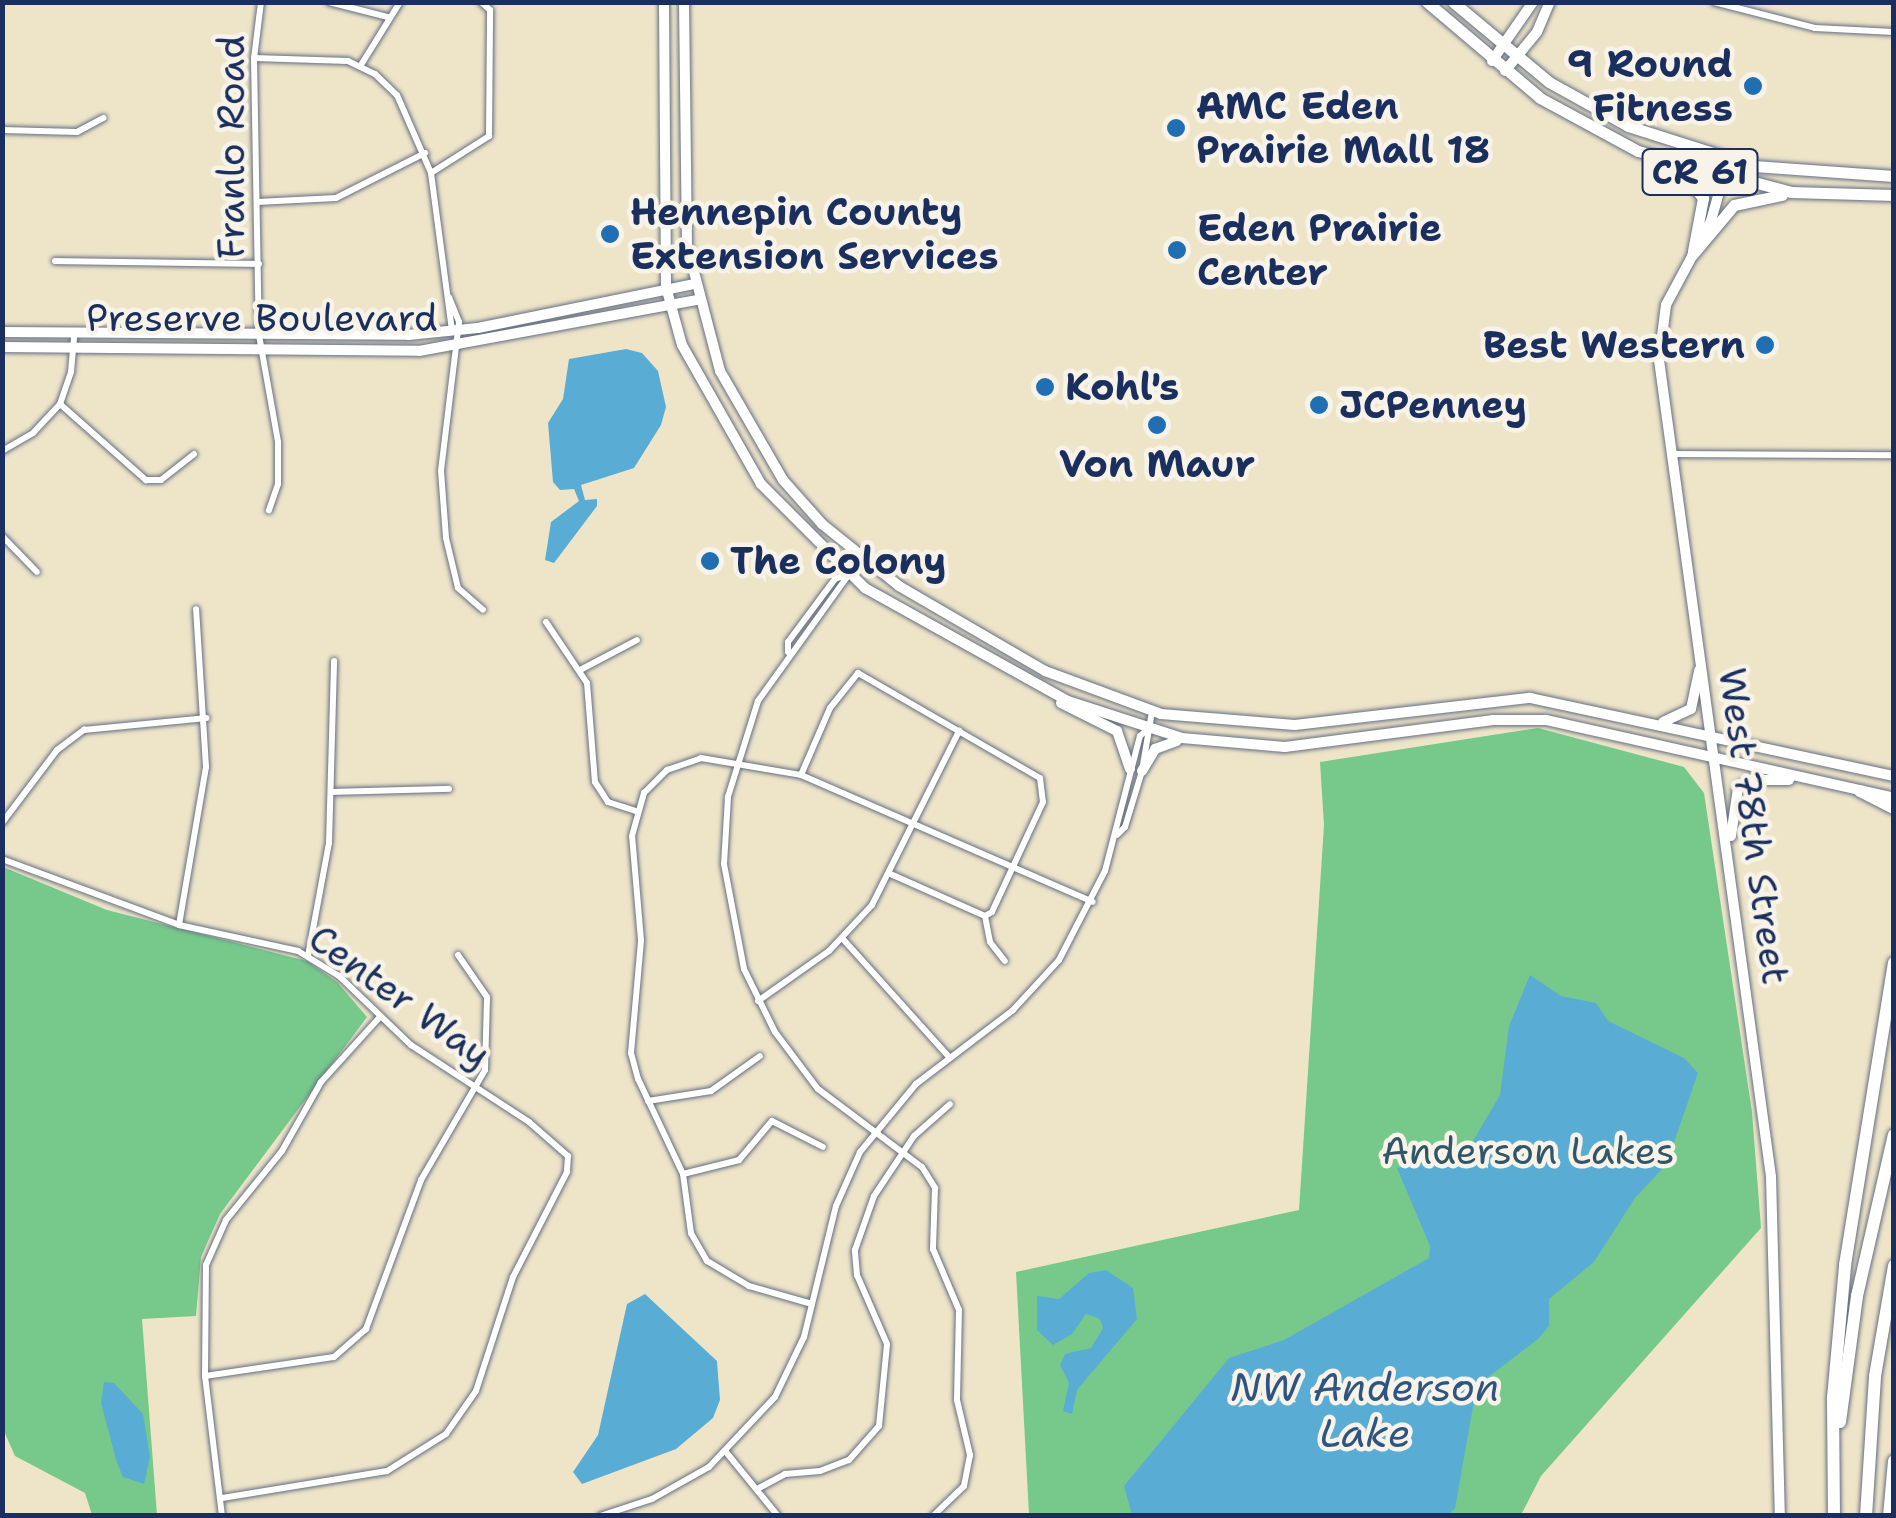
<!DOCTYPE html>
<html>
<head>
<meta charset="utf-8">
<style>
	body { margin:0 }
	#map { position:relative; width:1896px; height:1518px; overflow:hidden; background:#eee5c9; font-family:"Shantell Sans",sans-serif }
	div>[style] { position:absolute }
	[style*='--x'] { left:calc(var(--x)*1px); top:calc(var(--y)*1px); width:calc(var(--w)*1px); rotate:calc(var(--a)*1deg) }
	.green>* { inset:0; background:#77c98b }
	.water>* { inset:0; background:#59add5 }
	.roads { filter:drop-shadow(0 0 2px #656f83) drop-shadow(0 0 2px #656f83) }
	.street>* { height:6px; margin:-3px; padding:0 3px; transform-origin:3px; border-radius:3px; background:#fff }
	.secondary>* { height:10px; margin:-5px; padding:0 5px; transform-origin:5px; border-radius:5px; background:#fff }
	.primary>* { height:11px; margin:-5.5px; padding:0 5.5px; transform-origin:5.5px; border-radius:5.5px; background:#fff }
	.highway>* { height:12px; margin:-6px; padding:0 6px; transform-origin:6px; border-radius:6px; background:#fff }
	.dots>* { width:28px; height:28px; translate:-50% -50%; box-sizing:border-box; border:5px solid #f7f3e8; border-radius:50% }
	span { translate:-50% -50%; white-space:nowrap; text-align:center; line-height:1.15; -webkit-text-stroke:9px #f7f3e8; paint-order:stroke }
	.shield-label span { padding:2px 8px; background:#f7f3e8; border:2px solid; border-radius:8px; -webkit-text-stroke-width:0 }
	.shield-label { font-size:35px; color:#1b2f5e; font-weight:700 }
	.poi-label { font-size:38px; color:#1b2f5e; font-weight:700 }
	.right { translate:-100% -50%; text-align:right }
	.left { translate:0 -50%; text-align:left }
	.street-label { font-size:38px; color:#1b2f5e }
	.park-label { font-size:38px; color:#325669 }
	.water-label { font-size:40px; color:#2e5582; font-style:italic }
	.frame { position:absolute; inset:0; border:5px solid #1b2f5e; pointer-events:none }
</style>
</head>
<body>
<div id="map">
	<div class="green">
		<div style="clip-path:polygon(1538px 728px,1684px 767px,1704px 793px,1752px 1112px,1761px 1228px,1541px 1476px,1521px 1515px,1029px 1515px,1016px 1272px,1299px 1210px,1324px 825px,1320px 762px)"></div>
		<div style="clip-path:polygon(3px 867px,107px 910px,307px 961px,337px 982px,367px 1017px,220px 1214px,201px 1257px,196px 1316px,142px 1319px,157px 1515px,92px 1515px,85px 1493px,15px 1456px,3px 1429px)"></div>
	</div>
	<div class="water">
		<div style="clip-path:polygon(626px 349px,642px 353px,658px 371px,666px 407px,661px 425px,634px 468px,581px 485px,585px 500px,597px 499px,597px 506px,554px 563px,545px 560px,551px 522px,579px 501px,574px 489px,560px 490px,553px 482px,548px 423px,563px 399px,569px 359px)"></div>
		<div style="clip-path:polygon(1530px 975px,1561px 996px,1596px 1003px,1608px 1021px,1684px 1058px,1698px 1073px,1666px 1165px,1635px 1198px,1594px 1262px,1549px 1299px,1549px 1326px,1538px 1339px,1487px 1378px,1475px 1396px,1455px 1508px,1447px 1516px,1132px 1515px,1124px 1486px,1229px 1358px,1284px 1340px,1429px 1258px,1430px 1246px,1397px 1168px,1437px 1160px,1473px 1141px,1500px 1095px,1509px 1026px)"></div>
		<div style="clip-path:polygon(1106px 1270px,1133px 1288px,1137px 1319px,1077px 1390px,1072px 1414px,1063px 1411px,1069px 1383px,1060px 1365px,1065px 1354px,1091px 1348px,1103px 1328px,1100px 1319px,1086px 1314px,1072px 1334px,1053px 1345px,1037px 1330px,1037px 1296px,1059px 1299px,1089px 1273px)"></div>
		<div style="clip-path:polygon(645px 1294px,717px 1361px,720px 1400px,713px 1418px,676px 1449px,582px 1484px,573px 1472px,598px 1435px,627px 1304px)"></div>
		<div style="clip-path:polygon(104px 1382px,114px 1383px,143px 1414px,150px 1457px,144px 1484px,123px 1477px,117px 1463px,101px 1403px)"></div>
	</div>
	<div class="roads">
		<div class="street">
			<div style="--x:261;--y:2;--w:56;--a:97.1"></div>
			<div style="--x:254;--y:58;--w:277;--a:89"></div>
			<div style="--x:259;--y:335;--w:109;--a:79.9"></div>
			<div style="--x:278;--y:442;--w:42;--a:90"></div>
			<div style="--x:278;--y:484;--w:28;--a:109"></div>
			<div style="--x:329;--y:2;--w:61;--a:14.3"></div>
			<div style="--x:1714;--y:2;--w:104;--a:14.4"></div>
			<div style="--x:1815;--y:28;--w:79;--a:2.9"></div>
			<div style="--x:254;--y:58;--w:94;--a:1.8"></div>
			<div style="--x:348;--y:61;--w:30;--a:26"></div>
			<div style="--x:375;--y:74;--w:30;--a:44"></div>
			<div style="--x:397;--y:95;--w:85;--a:66.4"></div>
			<div style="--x:431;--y:173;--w:158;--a:82.4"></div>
			<div style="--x:361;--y:65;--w:74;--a:-58.2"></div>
			<div style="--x:2;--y:130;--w:75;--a:1.5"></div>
			<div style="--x:77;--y:132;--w:30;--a:-28"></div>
			<div style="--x:431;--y:173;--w:69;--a:-32.5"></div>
			<div style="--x:489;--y:136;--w:126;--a:-89.5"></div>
			<div style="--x:490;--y:10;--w:12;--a:-138"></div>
			<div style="--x:257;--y:202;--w:79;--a:-2.9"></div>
			<div style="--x:336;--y:198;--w:100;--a:-26.8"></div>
			<div style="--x:55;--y:261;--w:204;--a:0.8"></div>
			<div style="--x:449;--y:297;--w:27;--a:68"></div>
			<div style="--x:459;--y:322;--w:150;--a:96.9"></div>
			<div style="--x:441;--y:471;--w:67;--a:85.7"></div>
			<div style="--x:446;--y:538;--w:51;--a:76.5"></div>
			<div style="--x:458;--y:588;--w:33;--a:41"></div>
			<div style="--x:60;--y:404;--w:115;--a:41.5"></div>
			<div style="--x:146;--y:480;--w:15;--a:0"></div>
			<div style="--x:161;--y:480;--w:42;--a:-38.2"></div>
			<div style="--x:2;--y:451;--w:36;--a:-30"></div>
			<div style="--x:33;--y:433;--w:40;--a:-47"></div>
			<div style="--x:60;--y:404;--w:34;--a:-71"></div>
			<div style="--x:71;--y:372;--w:38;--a:-85"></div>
			<div style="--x:1672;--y:454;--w:222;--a:0.3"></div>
			<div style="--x:2;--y:536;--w:50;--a:45.8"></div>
			<div style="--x:860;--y:559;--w:175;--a:125.7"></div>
			<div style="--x:758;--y:701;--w:101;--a:107.4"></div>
			<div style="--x:728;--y:797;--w:67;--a:93.4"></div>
			<div style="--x:724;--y:864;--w:107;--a:79.2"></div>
			<div style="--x:744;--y:969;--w:70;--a:63.8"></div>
			<div style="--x:775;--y:1032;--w:71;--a:53"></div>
			<div style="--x:818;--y:1089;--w:130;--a:36.9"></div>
			<div style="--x:922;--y:1167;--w:25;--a:58"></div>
			<div style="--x:935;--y:1188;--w:61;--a:91.9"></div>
			<div style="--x:933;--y:1249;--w:66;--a:66.9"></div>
			<div style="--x:959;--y:1310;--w:90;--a:91.3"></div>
			<div style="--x:957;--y:1400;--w:57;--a:76.7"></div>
			<div style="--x:970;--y:1455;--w:32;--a:101"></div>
			<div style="--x:964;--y:1486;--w:43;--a:135.9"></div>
			<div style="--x:546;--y:622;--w:73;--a:56.1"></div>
			<div style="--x:587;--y:683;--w:99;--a:85.4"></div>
			<div style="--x:595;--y:782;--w:24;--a:57"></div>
			<div style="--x:608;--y:802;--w:28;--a:18"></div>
			<div style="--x:788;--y:652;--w:10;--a:-90"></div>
			<div style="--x:788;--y:642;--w:79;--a:-53.3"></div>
			<div style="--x:835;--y:579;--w:14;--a:-21"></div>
			<div style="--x:582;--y:669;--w:62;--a:-27.8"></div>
			<div style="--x:801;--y:775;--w:73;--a:-66.6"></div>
			<div style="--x:830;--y:708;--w:45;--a:-51.3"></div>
			<div style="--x:858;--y:673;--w:210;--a:30"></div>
			<div style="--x:1040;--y:778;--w:24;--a:83"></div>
			<div style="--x:1043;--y:802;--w:121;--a:114.9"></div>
			<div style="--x:992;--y:912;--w:8;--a:150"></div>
			<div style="--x:985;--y:916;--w:104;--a:-156.1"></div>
			<div style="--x:332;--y:792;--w:117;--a:-1.5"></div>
			<div style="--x:2;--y:823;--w:91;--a:-53"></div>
			<div style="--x:57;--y:750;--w:34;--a:-37"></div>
			<div style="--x:84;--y:730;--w:123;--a:-5.6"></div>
			<div style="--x:1117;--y:835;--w:11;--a:-45"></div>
			<div style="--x:1125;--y:827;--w:59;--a:-73.1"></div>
			<div style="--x:1142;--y:771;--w:61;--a:-80.5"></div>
			<div style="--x:2;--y:859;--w:189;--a:20.4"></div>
			<div style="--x:179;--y:925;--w:122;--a:12.3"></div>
			<div style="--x:298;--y:951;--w:48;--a:31.4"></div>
			<div style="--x:339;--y:976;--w:100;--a:43.8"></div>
			<div style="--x:411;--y:1045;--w:141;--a:33.1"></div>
			<div style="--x:529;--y:1122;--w:52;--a:41.1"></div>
			<div style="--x:568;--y:1156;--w:16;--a:94"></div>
			<div style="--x:567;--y:1172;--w:118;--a:117.2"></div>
			<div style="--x:513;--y:1277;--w:120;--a:108"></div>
			<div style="--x:476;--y:1391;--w:52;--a:124.9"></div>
			<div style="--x:446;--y:1434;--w:70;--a:147.9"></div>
			<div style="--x:387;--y:1471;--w:167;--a:170.7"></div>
			<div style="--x:985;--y:916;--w:26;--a:79"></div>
			<div style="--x:990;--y:942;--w:24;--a:52"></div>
			<div style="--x:179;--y:925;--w:160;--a:-80.3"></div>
			<div style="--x:206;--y:767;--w:158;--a:-93.6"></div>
			<div style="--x:842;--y:938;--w:161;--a:48"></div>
			<div style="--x:308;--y:956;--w:115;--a:-79.5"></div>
			<div style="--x:329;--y:843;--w:182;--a:-88.4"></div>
			<div style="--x:758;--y:1001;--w:87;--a:-35.2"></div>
			<div style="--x:829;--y:951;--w:63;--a:-46.9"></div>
			<div style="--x:872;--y:905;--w:195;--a:-63.4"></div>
			<div style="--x:648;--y:1101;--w:64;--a:-9"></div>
			<div style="--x:711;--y:1091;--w:60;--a:-35.5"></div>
			<div style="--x:683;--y:1174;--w:58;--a:-14"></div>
			<div style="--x:739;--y:1160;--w:51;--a:-49.8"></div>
			<div style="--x:772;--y:1121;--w:57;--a:27"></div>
			<div style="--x:812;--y:1304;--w:66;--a:-164.1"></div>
			<div style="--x:749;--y:1286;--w:49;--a:-149.2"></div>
			<div style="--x:707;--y:1261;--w:32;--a:-120"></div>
			<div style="--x:691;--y:1233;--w:60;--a:-97.7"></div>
			<div style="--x:683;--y:1174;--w:105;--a:-115.3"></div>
			<div style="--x:638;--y:1079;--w:27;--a:-105"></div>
			<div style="--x:631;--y:1053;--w:113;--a:-84.9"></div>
			<div style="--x:641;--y:940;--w:104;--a:-94.9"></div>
			<div style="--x:632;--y:836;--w:45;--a:-74.4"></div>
			<div style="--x:644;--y:793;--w:33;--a:-45"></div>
			<div style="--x:667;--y:770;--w:36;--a:-19"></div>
			<div style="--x:701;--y:758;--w:101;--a:9.6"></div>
			<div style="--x:801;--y:775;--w:318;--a:23.5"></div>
			<div style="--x:205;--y:1376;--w:130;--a:-8.4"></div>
			<div style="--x:334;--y:1357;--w:43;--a:-41.2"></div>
			<div style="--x:366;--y:1329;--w:159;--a:-69.7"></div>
			<div style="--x:421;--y:1180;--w:127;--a:-59.8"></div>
			<div style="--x:485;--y:1070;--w:73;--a:-88.4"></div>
			<div style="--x:487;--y:997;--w:51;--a:-124.6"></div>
			<div style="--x:726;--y:1452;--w:82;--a:50.9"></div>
			<div style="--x:759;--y:1488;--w:30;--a:-28"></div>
			<div style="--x:785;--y:1474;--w:35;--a:-5"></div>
			<div style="--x:820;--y:1471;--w:31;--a:-21"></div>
			<div style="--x:849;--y:1460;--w:45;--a:-48.6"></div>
			<div style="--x:879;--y:1426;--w:82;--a:-84.4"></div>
			<div style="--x:887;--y:1344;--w:75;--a:-113.5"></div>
			<div style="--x:857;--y:1275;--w:25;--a:-95"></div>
			<div style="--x:855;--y:1250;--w:57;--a:-70.6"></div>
			<div style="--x:874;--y:1196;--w:72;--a:-56.3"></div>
			<div style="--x:914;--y:1136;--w:48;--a:-41.6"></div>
			<div style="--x:222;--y:1516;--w:141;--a:-96.9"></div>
			<div style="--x:205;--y:1376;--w:111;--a:-89.5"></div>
			<div style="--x:206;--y:1265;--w:49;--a:-66"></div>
			<div style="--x:226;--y:1220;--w:89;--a:-50.9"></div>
			<div style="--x:282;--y:1151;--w:79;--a:-60.5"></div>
			<div style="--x:321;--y:1082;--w:86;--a:-47.8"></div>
			<div style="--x:600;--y:1516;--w:55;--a:-18.1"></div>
			<div style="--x:652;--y:1499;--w:65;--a:-29.3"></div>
			<div style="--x:709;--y:1467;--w:96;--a:-46.7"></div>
			<div style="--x:775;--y:1397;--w:67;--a:-64.2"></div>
			<div style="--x:804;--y:1337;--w:135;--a:-76.3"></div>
			<div style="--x:836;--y:1206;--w:59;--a:-66"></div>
			<div style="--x:860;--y:1152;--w:88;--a:-50.5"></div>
			<div style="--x:916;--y:1084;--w:122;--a:-37.3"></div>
			<div style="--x:1013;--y:1010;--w:68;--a:-47.4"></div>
			<div style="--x:1059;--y:960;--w:100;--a:-62.7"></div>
			<div style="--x:1105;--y:871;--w:139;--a:-75.5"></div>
			<div style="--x:1140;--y:736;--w:9;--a:-41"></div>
		</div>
		<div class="secondary">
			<div style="--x:664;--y:2;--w:285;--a:89.6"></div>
			<div style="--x:666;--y:287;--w:60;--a:74.6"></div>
			<div style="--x:682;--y:345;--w:160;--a:60.4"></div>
			<div style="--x:761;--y:484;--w:147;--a:45"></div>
			<div style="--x:865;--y:588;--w:232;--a:29.1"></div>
			<div style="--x:1068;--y:701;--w:120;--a:18"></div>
			<div style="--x:1182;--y:738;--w:103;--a:5"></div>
			<div style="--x:1285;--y:747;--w:210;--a:-7.4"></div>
			<div style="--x:1493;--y:720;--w:53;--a:0"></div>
			<div style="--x:1546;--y:720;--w:357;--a:12.6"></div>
			<div style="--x:684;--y:2;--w:243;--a:89.3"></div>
			<div style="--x:687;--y:245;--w:130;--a:75.3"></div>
			<div style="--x:720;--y:371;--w:126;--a:60"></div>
			<div style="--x:783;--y:480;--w:59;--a:48.4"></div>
			<div style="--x:822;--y:524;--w:99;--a:38.8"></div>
			<div style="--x:899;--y:586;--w:169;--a:30.2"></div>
			<div style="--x:1045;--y:671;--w:124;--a:20.3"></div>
			<div style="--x:1161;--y:714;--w:134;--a:4.7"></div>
			<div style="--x:1295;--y:725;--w:237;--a:-6.6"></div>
			<div style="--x:1530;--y:698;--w:372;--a:12.1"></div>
			<div style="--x:1492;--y:61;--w:72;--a:-55.2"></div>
			<div style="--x:1505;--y:71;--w:50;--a:-50.6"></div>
			<div style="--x:1537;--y:32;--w:33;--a:-67"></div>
			<div style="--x:1728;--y:160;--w:63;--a:105.6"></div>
			<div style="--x:1711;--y:221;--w:95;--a:118.2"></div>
			<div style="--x:1666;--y:305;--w:55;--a:97.3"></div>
			<div style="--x:1659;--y:360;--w:825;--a:82.19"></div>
			<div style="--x:1771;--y:1177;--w:339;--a:88.5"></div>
			<div style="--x:2;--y:332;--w:406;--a:0.4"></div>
			<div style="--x:408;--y:335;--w:70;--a:-5.7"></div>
			<div style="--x:478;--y:328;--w:220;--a:-11.5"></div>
			<div style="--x:2;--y:347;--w:417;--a:0.5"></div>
			<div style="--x:419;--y:351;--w:283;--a:-10.4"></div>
			<div style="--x:1061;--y:703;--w:63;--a:26.6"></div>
			<div style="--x:1117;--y:731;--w:40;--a:71.1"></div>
			<div style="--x:1663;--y:722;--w:31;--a:-25"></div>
			<div style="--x:1691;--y:709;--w:40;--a:-78"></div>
			<div style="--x:1142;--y:771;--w:26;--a:-59"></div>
			<div style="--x:1155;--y:749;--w:23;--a:-20"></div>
			<div style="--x:1731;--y:836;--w:49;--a:-81.7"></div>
			<div style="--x:1738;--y:788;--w:15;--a:-32"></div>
			<div style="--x:1751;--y:780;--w:38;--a:0"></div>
		</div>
		<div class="primary">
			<div style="--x:1427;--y:2;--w:148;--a:40.3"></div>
			<div style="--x:1540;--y:98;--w:111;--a:28.4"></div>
			<div style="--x:1638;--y:151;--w:158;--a:15"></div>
			<div style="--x:1791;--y:192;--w:103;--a:1.7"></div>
			<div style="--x:1453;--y:2;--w:125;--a:39.8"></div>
			<div style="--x:1549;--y:82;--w:90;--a:29.1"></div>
			<div style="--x:1628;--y:126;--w:132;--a:17.6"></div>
			<div style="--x:1754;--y:166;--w:140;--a:4.1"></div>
			<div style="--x:1668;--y:169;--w:24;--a:28"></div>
			<div style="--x:1689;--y:180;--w:23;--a:52"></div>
			<div style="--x:1703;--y:198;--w:54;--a:100.7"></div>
			<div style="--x:1692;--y:255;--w:65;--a:-50"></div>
			<div style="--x:1734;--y:205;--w:49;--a:-11.8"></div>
		</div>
		<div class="highway">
			<div style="--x:1860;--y:791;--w:38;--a:27"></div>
			<div style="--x:1840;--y:1422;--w:127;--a:-82.3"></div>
			<div style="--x:1857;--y:1296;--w:165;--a:-77.1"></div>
			<div style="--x:1834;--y:1516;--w:118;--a:-90.5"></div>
			<div style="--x:1833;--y:1398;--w:134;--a:-84.8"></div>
			<div style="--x:1845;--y:1265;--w:306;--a:-80.8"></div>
			<div style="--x:1866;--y:1516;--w:140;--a:-86.3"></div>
			<div style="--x:1875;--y:1376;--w:112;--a:-80.2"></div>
			<div style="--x:1889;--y:1516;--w:55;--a:-84.8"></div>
		</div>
	</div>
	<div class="dots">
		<div style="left:1753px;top:86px;background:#1f6fb2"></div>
		<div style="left:1176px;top:128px;background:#1f6fb2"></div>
		<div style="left:610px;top:234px;background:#1f6fb2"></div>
		<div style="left:1177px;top:250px;background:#1f6fb2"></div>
		<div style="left:1765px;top:345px;background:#1f6fb2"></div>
		<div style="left:1045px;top:387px;background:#1f6fb2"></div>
		<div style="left:1319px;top:405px;background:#1f6fb2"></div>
		<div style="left:1157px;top:425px;background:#1f6fb2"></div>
		<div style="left:710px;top:561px;background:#1f6fb2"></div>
	</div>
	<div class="shield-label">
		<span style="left:1700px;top:172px">CR 61</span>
	</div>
	<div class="poi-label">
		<span class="right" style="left:1733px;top:86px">9 Round<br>Fitness</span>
		<span class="left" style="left:1196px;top:128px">AMC Eden<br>Prairie Mall 18</span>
		<span class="left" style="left:630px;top:234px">Hennepin County<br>Extension Services</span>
		<span class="left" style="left:1197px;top:250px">Eden Prairie<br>Center</span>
		<span class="right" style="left:1745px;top:345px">Best Western</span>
		<span class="left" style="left:1065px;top:387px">Kohl's</span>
		<span class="left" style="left:1339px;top:405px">JCPenney</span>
		<span style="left:1157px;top:464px">Von Maur</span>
		<span class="left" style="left:730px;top:561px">The Colony</span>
	</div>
	<div class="street-label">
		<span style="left:231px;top:147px;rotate:-90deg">Franlo Road</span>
		<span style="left:262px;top:318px">Preserve Boulevard</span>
		<span style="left:1754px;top:826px;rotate:82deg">West 78th Street</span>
		<span style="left:400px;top:996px;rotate:36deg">Center Way</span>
	</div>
	<div class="park-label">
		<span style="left:1528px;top:1151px">Anderson Lakes</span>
	</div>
	<div class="water-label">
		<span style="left:1365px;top:1410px">NW Anderson<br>Lake</span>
	</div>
	<div class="frame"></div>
</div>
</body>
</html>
